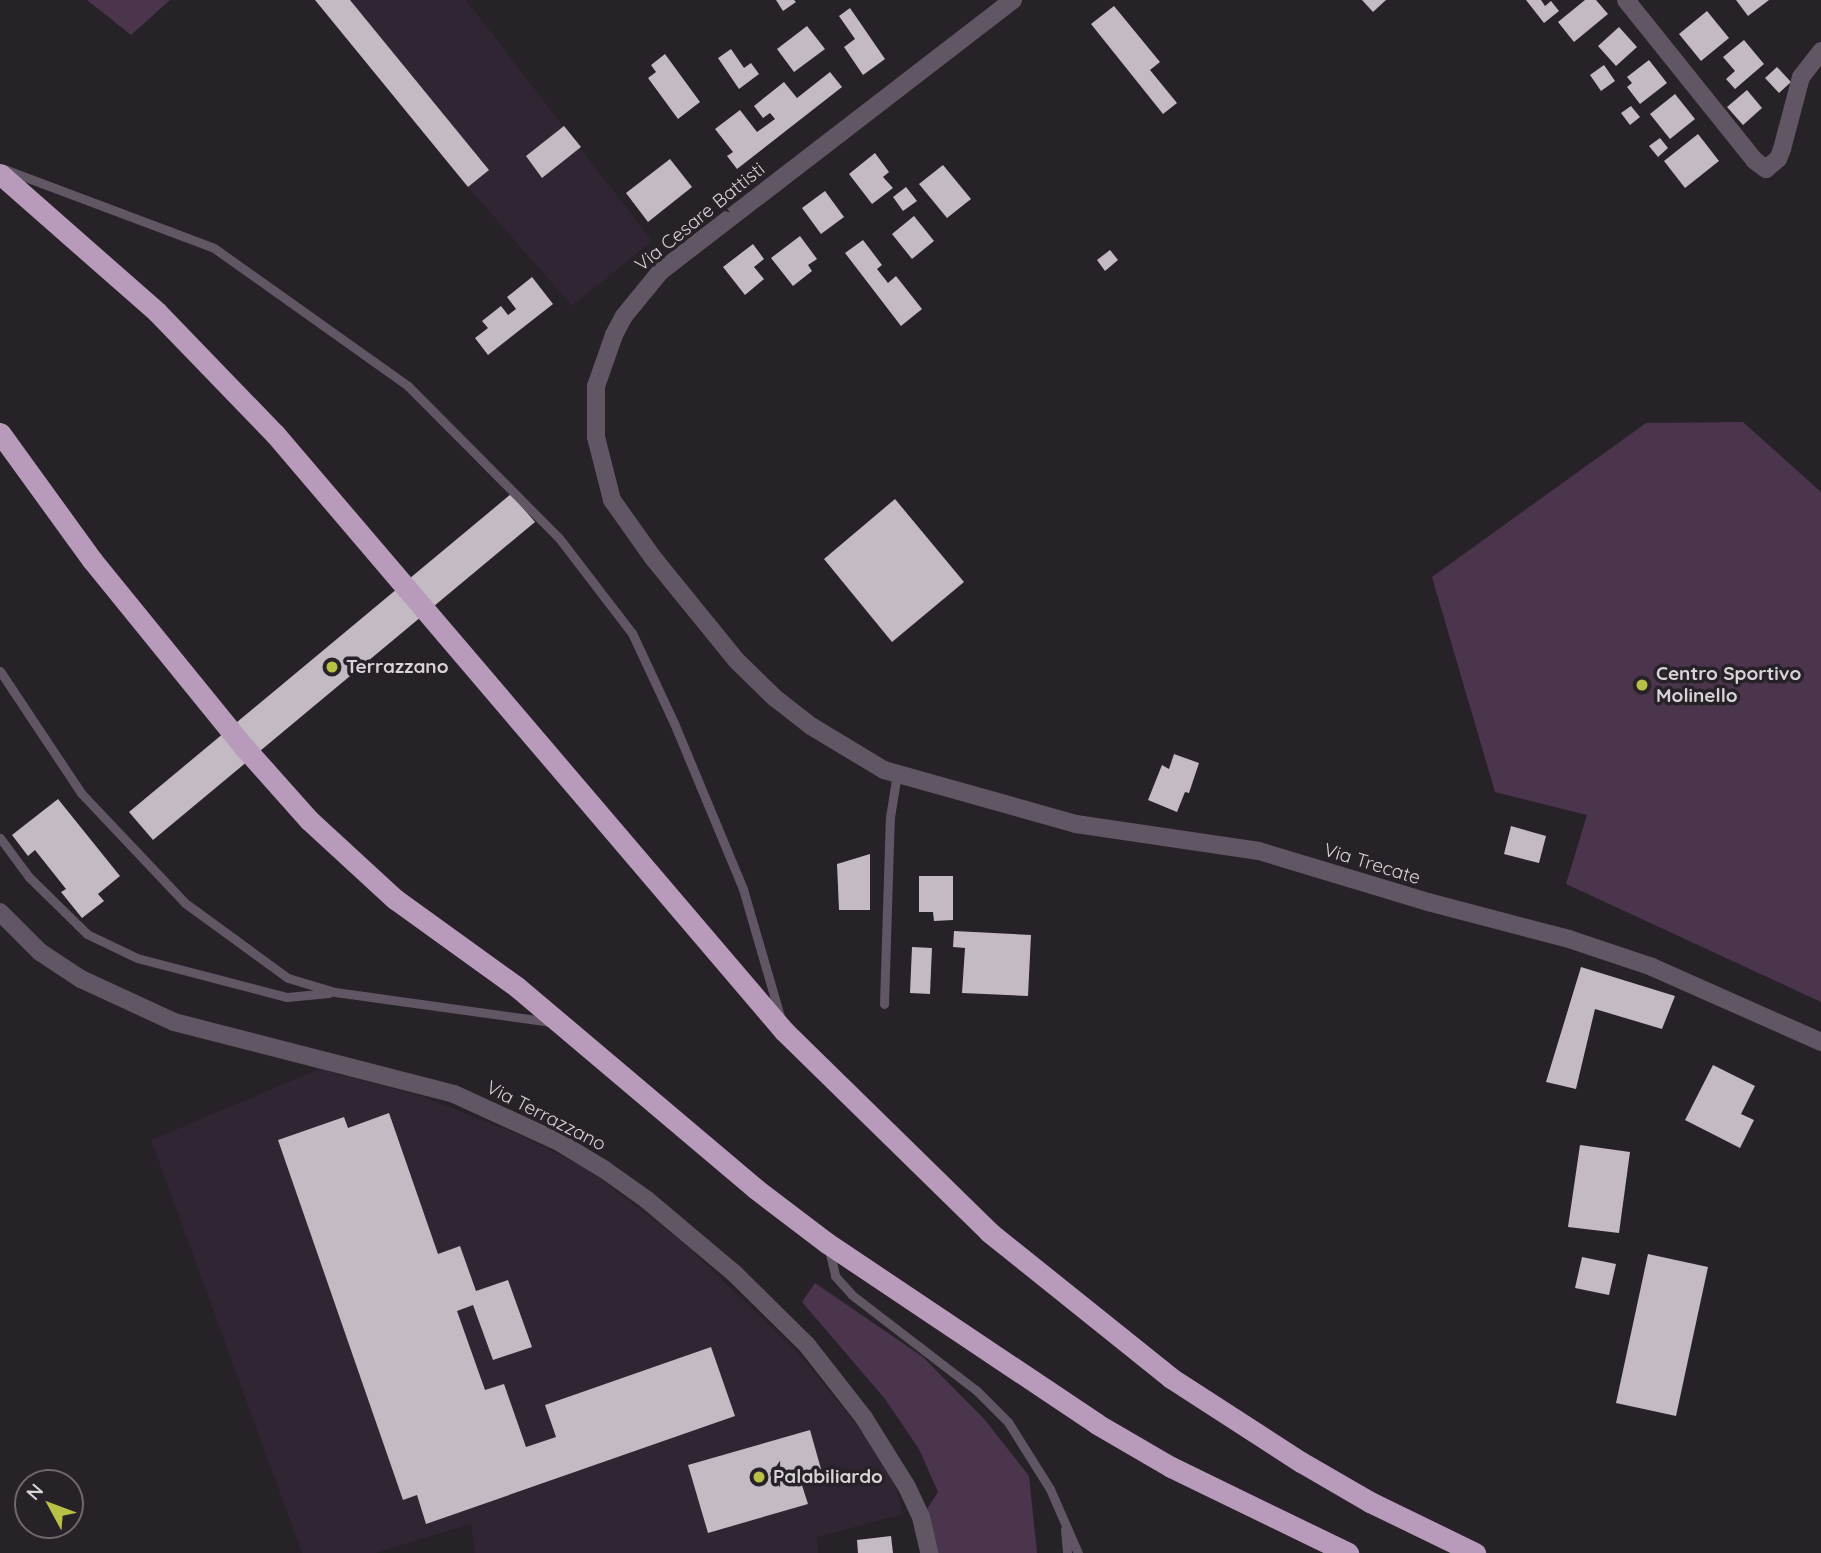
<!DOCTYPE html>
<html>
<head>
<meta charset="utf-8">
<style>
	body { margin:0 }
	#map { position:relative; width:1821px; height:1553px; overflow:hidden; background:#272128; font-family:Quicksand,sans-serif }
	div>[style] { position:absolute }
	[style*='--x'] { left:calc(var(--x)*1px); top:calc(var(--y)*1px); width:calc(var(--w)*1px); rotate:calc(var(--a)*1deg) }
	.built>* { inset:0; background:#302532 }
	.green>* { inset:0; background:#4b354d }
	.building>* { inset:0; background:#c3bac4 }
	.lane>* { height:9px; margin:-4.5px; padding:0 4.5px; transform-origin:4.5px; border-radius:4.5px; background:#615663 }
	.street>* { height:18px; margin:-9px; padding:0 9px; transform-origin:9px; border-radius:9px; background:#615663 }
	.highway>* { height:21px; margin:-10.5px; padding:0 10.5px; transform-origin:10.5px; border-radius:10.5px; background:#b89bbb }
	.dots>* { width:19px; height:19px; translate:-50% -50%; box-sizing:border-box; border:4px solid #272128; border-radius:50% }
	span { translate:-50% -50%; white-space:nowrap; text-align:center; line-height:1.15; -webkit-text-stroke:7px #272128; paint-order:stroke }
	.street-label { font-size:19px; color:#d8d3d8 }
	.poi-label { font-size:19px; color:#d8d3d8; font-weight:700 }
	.left { translate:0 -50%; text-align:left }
	.north { position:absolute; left:14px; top:1469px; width:70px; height:70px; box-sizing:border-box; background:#272128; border:2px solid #6e686e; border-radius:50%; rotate:311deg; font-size:19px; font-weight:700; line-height:28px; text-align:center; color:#d8d3d8 }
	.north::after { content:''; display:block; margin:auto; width:24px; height:32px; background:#b9c046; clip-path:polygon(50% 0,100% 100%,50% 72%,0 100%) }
</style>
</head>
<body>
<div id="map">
	<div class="built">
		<div style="clip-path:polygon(315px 0,466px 0,652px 241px,572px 306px,468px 187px)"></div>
		<div style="clip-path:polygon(319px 1069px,418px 1095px,518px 1134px,586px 1168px,684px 1243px,797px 1352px,872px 1443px,895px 1485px,903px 1514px,817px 1537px,818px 1553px,475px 1553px,471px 1524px,375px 1553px,302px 1553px,151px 1140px)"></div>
	</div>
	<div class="green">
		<div style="clip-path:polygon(87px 0,170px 0,131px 35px)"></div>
		<div style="clip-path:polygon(1743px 422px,1821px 492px,1821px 1002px,1566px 884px,1587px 815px,1495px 792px,1432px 577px,1646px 423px)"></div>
		<div style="clip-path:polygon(815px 1283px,923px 1357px,985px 1420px,1029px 1476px,1037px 1553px,938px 1553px,927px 1509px,938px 1492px,919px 1449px,885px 1399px,802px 1302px)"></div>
	</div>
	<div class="building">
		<div style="clip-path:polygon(315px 0,350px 0,489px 170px,468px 187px)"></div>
		<div style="clip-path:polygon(776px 0,794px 0,796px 2px,783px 11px)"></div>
		<div style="clip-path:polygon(1362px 0,1386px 0,1373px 12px)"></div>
		<div style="clip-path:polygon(1526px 0,1541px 0,1545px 6px,1551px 1px,1559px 11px,1544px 23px)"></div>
		<div style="clip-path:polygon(1585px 0,1596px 0,1608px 14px,1574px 42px,1558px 22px)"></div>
		<div style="clip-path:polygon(1736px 0,1769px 0,1748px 16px)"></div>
		<div style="clip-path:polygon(1114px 6px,1160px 62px,1150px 70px,1177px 103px,1163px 114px,1091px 24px)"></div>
		<div style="clip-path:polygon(850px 8px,885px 59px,863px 75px,844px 47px,855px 39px,839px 16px)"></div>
		<div style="clip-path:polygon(1707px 11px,1729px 38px,1701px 61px,1679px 34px)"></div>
		<div style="clip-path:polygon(807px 26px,825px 49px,794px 72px,777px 49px)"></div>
		<div style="clip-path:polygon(1619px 27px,1637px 47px,1616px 66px,1598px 46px)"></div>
		<div style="clip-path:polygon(1744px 40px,1764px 64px,1735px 89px,1726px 79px,1735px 71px,1723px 57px)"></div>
		<div style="clip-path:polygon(731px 49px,744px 68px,751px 63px,759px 74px,739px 89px,718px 58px)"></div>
		<div style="clip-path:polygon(665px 54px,700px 102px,678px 119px,648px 78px,656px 72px,651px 65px)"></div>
		<div style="clip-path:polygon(1649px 60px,1667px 83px,1640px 104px,1627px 87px,1632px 83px,1627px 77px)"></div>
		<div style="clip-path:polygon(1604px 65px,1615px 81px,1601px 91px,1590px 75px)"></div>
		<div style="clip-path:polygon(1777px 67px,1791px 82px,1779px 93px,1765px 78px)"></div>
		<div style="clip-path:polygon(830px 72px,842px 87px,737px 169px,727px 156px,733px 152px,715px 129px,740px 110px,757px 132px,775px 119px,770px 113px,763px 118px,754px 106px,784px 82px,797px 98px)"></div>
		<div style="clip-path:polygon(1747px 90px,1762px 108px,1743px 125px,1727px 107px)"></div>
		<div style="clip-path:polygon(1675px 94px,1695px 119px,1670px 139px,1650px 114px)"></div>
		<div style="clip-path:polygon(1631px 106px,1640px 117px,1630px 125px,1621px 113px)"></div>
		<div style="clip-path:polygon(564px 126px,581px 147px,542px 178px,526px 156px)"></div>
		<div style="clip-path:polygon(1698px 134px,1719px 161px,1685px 188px,1664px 161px)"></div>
		<div style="clip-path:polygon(1660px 138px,1668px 148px,1658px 157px,1649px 146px)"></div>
		<div style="clip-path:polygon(875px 153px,889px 172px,883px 177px,893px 188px,872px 204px,849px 174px)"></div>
		<div style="clip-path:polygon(670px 159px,692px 187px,648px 222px,626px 193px)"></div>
		<div style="clip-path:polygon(943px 165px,971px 199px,947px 218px,919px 184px)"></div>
		<div style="clip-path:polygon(906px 187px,917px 201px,903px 211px,893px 197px)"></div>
		<div style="clip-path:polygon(825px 191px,844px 217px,821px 234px,802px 208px)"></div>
		<div style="clip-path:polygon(914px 216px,934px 241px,912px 259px,892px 234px)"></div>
		<div style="clip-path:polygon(800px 236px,817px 259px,808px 265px,812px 271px,793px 286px,771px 258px)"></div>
		<div style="clip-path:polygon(863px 240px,882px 265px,877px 269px,888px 283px,896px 276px,922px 309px,901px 326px,845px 253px)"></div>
		<div style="clip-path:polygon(753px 244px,764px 259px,754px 267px,764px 279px,745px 295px,723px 267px)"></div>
		<div style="clip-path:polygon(1110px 250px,1118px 260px,1105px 271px,1097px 260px)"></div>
		<div style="clip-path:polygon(532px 277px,553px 304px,488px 355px,475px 338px,488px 328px,482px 321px,501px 306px,508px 315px,516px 309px,507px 297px)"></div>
		<div style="clip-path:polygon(511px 494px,535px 522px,153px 840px,129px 812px)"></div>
		<div style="clip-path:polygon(895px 499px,964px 582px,892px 642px,824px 559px)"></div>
		<div style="clip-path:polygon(1174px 754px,1199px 763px,1189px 793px,1185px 792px,1177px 812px,1148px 800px,1162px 765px,1169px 769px)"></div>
		<div style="clip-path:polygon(58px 799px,120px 876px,98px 894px,104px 901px,82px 918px,61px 892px,66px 889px,35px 850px,28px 856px,12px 835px)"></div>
		<div style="clip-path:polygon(1511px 826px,1546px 836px,1539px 863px,1504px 854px)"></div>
		<div style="clip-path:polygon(870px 854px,870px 910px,839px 910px,837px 864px)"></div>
		<div style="clip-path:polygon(919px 876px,953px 876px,953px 920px,934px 921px,933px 912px,919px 912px)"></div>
		<div style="clip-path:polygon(954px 931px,1031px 935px,1028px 996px,962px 993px,965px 948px,953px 947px)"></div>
		<div style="clip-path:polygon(912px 947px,932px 948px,930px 994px,910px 993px)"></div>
		<div style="clip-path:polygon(1581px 967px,1675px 996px,1662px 1029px,1595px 1009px,1576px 1089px,1546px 1082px)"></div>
		<div style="clip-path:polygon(1713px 1065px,1755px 1086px,1741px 1114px,1754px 1120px,1740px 1148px,1685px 1120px)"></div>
		<div style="clip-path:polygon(389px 1113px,438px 1254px,460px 1246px,476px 1291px,508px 1280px,532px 1347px,493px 1360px,473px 1305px,457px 1311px,485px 1390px,504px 1384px,526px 1447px,556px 1437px,545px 1405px,711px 1347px,735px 1416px,426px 1524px,417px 1495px,403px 1500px,278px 1140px,344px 1117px,348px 1128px)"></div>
		<div style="clip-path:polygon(1580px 1145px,1630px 1152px,1619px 1233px,1568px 1227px)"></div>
		<div style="clip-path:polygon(1648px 1254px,1708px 1267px,1676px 1416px,1616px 1403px)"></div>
		<div style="clip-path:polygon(1582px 1257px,1616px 1264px,1609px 1295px,1575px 1288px)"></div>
		<div style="clip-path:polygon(810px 1430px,821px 1469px,799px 1476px,808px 1504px,708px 1533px,688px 1465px)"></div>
		<div style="clip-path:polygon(891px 1536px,893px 1553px,858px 1553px,857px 1540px)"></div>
	</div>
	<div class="lane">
		<div style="--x:4;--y:169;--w:224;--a:20.6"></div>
		<div style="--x:214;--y:248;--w:238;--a:35.4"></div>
		<div style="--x:408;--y:386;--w:214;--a:45.2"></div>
		<div style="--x:559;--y:538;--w:120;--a:52.5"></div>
		<div style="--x:632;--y:633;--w:99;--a:65"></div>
		<div style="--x:674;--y:723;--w:180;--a:67.4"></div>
		<div style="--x:743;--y:889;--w:132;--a:73.8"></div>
		<div style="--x:0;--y:671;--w:146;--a:56.4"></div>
		<div style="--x:81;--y:793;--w:151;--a:46.6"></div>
		<div style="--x:185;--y:903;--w:127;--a:36.1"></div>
		<div style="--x:288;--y:978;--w:49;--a:16.6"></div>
		<div style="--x:335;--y:992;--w:217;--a:7.9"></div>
		<div style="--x:0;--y:838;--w:49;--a:53.4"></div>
		<div style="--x:29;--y:877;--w:81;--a:44.5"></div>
		<div style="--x:87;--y:934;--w:55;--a:25.6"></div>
		<div style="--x:137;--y:958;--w:155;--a:14.6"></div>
		<div style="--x:287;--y:997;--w:42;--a:-5.4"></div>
		<div style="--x:884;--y:1004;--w:187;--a:-88.2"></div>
		<div style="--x:890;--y:817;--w:44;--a:-80.8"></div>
		<div style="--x:829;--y:1249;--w:28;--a:77"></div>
		<div style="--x:835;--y:1276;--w:25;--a:48"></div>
		<div style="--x:852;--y:1295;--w:156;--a:37.5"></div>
		<div style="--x:976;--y:1390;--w:45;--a:45"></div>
		<div style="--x:1008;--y:1422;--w:79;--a:57.9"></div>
		<div style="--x:1050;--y:1489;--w:70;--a:66.4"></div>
		<div style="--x:1065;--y:1529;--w:24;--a:85"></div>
	</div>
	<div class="street">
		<div style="--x:1013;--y:0;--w:446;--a:142.4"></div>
		<div style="--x:660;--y:272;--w:57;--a:129.3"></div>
		<div style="--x:624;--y:316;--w:21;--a:118"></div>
		<div style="--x:614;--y:335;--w:54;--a:109.4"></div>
		<div style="--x:596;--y:386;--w:51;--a:90"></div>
		<div style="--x:596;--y:437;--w:65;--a:75.7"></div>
		<div style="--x:612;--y:500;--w:72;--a:54.6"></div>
		<div style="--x:654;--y:559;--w:130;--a:50.9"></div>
		<div style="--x:736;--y:660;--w:54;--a:44.3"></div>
		<div style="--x:775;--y:698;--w:46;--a:37.9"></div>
		<div style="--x:811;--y:726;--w:85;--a:31.1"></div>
		<div style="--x:884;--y:770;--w:199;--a:15.7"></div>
		<div style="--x:1076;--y:824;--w:185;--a:8.4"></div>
		<div style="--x:1259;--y:851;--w:177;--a:16.8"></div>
		<div style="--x:1428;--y:902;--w:146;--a:14.7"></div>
		<div style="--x:1569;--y:939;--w:88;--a:18.6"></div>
		<div style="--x:1652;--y:967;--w:185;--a:23.9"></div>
		<div style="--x:1626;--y:0;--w:205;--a:51.3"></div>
		<div style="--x:1754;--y:160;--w:15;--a:37"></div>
		<div style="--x:1766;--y:169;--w:16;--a:-40"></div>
		<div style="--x:1778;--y:159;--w:11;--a:-68"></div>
		<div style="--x:1782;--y:149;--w:74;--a:-75.2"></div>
		<div style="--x:1801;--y:77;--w:33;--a:-52"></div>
		<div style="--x:0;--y:912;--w:57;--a:45"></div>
		<div style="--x:40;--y:952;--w:49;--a:33.4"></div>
		<div style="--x:81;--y:979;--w:102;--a:24.8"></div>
		<div style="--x:174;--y:1022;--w:289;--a:14.4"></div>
		<div style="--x:454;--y:1094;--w:115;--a:24.6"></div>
		<div style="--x:559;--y:1142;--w:54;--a:31.3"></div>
		<div style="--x:605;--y:1170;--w:52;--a:35.5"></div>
		<div style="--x:647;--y:1200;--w:114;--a:40"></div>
		<div style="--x:734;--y:1273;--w:103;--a:44.6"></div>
		<div style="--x:807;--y:1345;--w:93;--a:52"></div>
		<div style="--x:864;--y:1418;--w:81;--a:58.1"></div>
		<div style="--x:907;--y:1487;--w:33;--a:65"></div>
		<div style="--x:921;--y:1517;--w:37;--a:77"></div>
	</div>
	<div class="highway">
		<div style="--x:0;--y:174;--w:209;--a:41.3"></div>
		<div style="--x:157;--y:312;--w:170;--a:46"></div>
		<div style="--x:275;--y:434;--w:785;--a:49.55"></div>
		<div style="--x:784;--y:1031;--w:287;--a:44.4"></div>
		<div style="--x:989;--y:1232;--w:233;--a:38.7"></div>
		<div style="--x:1171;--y:1378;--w:155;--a:32.9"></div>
		<div style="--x:1301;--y:1462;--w:80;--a:30.1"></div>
		<div style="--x:1370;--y:1502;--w:117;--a:25.9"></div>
		<div style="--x:0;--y:433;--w:157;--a:54.1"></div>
		<div style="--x:92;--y:560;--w:241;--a:50.9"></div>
		<div style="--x:244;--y:747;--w:98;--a:48.3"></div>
		<div style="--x:309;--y:820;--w:117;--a:42.6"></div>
		<div style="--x:395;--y:899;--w:150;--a:35.8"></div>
		<div style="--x:517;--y:987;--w:313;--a:40.2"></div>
		<div style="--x:756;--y:1189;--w:89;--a:37.3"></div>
		<div style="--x:827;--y:1243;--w:325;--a:33.8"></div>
		<div style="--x:1097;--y:1424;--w:86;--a:30.2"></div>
		<div style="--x:1171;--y:1467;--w:197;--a:25.9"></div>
	</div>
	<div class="dots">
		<div style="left:332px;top:667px;background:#b9c046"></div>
		<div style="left:1642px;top:685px;background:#b9c046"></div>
		<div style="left:759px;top:1477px;background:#b9c046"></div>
	</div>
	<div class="street-label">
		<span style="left:700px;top:217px;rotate:-39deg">Via Cesare Battisti</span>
		<span style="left:1372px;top:864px;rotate:17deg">Via Trecate</span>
		<span style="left:546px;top:1116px;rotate:27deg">Via Terrazzano</span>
	</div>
	<div class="poi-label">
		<span class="left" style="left:346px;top:667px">Terrazzano</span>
		<span class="left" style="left:1656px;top:685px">Centro Sportivo<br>Molinello</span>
		<span class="left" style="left:773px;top:1477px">Palabiliardo</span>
	</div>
	<div class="north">N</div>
</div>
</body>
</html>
